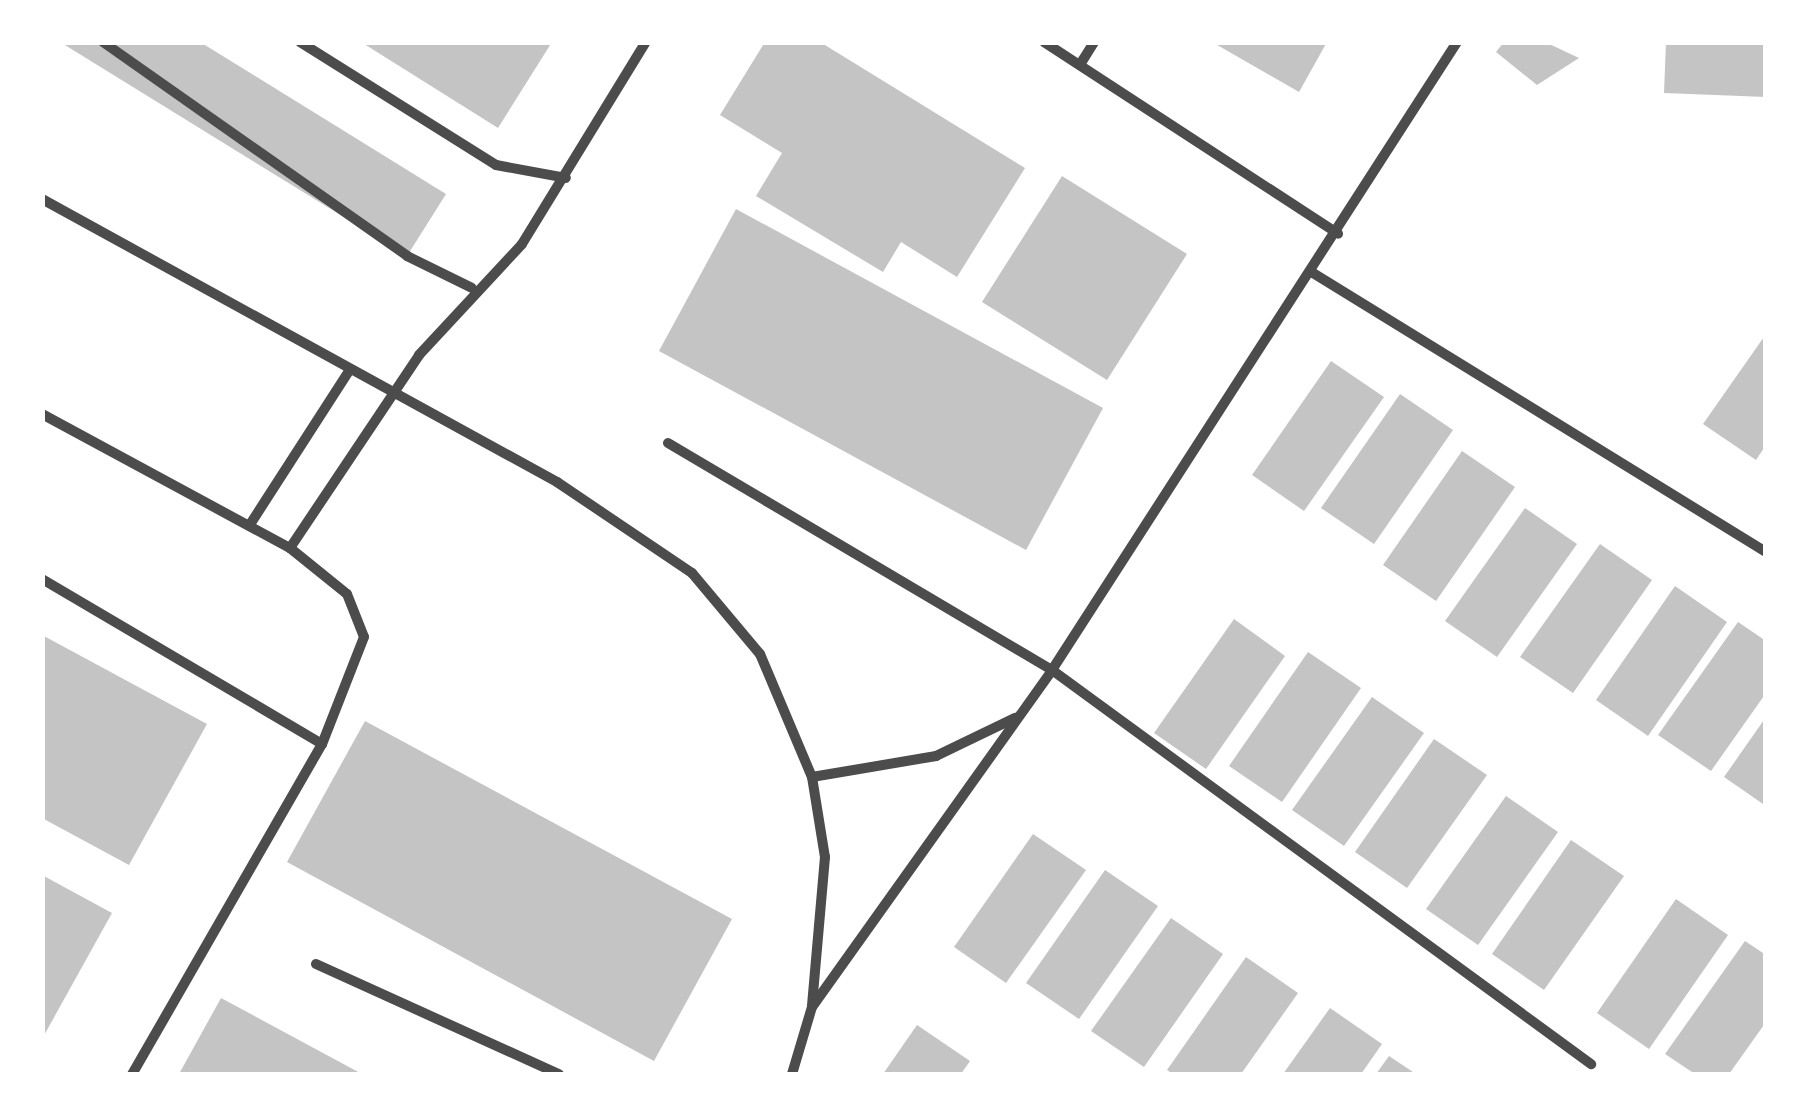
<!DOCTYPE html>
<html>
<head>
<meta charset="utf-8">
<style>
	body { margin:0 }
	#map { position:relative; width:1808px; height:1117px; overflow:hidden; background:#fff; font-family:"PT Sans",sans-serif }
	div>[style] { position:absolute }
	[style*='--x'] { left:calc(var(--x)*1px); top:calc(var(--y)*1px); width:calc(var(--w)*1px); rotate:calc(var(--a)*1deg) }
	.building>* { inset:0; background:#c4c4c4 }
	.minor>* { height:10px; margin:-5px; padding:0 5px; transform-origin:5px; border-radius:5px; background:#4c4c4c }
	span { translate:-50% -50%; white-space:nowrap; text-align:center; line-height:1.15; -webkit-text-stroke:8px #fff; paint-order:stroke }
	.frame { position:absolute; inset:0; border:45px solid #fff; pointer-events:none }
</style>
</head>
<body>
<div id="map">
	<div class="building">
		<div style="clip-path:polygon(60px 42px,200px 42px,446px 194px,407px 256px)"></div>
		<div style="clip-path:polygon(361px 42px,552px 42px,498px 128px)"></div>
		<div style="clip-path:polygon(765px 42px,820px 42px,1025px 168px,957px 277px,901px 242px,883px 272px,756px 196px,782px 153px,720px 115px)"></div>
		<div style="clip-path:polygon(1212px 42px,1327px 42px,1299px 92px)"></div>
		<div style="clip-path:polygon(1504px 42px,1545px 42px,1579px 58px,1537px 85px,1496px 52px)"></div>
		<div style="clip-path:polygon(1666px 42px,1766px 42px,1766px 97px,1664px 93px)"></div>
		<div style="clip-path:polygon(1062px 176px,1187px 254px,1107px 380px,982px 302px)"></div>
		<div style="clip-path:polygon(736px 209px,1103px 408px,1026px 550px,659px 351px)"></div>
		<div style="clip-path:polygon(1766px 334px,1766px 445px,1756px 460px,1703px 424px)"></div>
		<div style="clip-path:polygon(1331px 361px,1384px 397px,1304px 511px,1252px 475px)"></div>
		<div style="clip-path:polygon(1400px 394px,1453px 430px,1374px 544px,1321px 508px)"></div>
		<div style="clip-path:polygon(1462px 451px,1515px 487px,1436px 601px,1383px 565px)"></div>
		<div style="clip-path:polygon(1525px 508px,1577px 544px,1497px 657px,1445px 621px)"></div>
		<div style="clip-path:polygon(1600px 544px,1652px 580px,1573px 693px,1520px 657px)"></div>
		<div style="clip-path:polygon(1675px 586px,1727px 622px,1648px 736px,1596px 700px)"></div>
		<div style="clip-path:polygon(1234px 619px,1285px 656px,1206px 769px,1154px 733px)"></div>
		<div style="clip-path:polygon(1738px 622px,1766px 641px,1766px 693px,1711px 771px,1658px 735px)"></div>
		<div style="clip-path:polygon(42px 635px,207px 724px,129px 865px,42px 818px)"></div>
		<div style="clip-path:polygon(1308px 652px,1361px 688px,1282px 802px,1229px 766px)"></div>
		<div style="clip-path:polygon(1372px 697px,1424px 733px,1344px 846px,1292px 810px)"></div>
		<div style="clip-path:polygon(1766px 717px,1766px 806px,1724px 777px)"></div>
		<div style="clip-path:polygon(365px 721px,732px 919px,654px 1061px,287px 862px)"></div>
		<div style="clip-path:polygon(1434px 739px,1487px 775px,1407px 888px,1355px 852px)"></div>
		<div style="clip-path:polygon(1506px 796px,1558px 832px,1478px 945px,1426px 909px)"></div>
		<div style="clip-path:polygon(1033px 834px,1086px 870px,1006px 983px,954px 947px)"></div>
		<div style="clip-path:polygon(1571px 840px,1624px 876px,1544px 990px,1492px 954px)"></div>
		<div style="clip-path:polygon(1105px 870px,1158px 906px,1079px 1019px,1026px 983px)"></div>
		<div style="clip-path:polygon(42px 875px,112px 913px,42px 1039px)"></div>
		<div style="clip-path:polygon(1676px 899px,1728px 935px,1649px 1049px,1597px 1013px)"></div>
		<div style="clip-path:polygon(1171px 918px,1223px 954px,1144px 1067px,1091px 1031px)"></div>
		<div style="clip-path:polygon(1745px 941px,1766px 955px,1766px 1022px,1729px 1074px,1695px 1074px,1665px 1054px)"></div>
		<div style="clip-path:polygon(1246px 957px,1298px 993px,1241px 1074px,1173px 1074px,1167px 1070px)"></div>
		<div style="clip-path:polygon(221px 998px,362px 1074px,179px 1074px)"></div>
		<div style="clip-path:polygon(1330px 1008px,1382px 1044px,1361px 1074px,1283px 1074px)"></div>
		<div style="clip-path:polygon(917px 1025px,970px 1061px,961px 1074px,883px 1074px)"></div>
		<div style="clip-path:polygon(1389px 1056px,1416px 1074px,1376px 1074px)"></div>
	</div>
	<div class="minor">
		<div style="--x:103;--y:42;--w:372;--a:35.1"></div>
		<div style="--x:407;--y:256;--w:72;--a:26.2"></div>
		<div style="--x:300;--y:42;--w:231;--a:32.1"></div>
		<div style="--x:496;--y:165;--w:71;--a:10.5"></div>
		<div style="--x:1044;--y:42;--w:351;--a:33.1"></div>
		<div style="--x:1081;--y:63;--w:25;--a:-58"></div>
		<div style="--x:42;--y:199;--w:588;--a:28.79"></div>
		<div style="--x:557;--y:482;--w:163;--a:34"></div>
		<div style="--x:692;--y:573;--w:106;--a:50"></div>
		<div style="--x:760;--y:654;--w:134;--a:67.1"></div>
		<div style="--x:812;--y:777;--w:81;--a:80.8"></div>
		<div style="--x:825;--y:857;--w:150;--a:95"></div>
		<div style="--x:1313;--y:273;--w:532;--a:31.63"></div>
		<div style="--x:42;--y:414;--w:282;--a:28.4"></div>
		<div style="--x:290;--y:548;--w:73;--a:38.9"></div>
		<div style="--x:347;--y:594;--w:46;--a:68.4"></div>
		<div style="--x:364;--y:637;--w:115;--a:111.4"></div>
		<div style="--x:322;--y:744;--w:381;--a:119.9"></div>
		<div style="--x:668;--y:443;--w:446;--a:30.6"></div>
		<div style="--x:1052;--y:670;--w:668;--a:36.17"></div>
		<div style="--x:251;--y:523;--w:181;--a:-57.2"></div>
		<div style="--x:290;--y:548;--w:232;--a:-56.2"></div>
		<div style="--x:419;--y:355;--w:151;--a:-47.1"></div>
		<div style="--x:522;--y:244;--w:237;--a:-58.5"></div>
		<div style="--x:42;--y:579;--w:325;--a:30.5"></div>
		<div style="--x:812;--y:777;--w:126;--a:-9.6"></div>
		<div style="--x:936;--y:756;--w:88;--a:-25.7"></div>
		<div style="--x:316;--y:964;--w:267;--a:24.4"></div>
		<div style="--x:792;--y:1074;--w:70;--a:-73.4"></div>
		<div style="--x:812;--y:1007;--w:414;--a:-54.5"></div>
		<div style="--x:1052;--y:670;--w:747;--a:-57.18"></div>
	</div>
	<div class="frame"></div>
</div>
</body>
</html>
